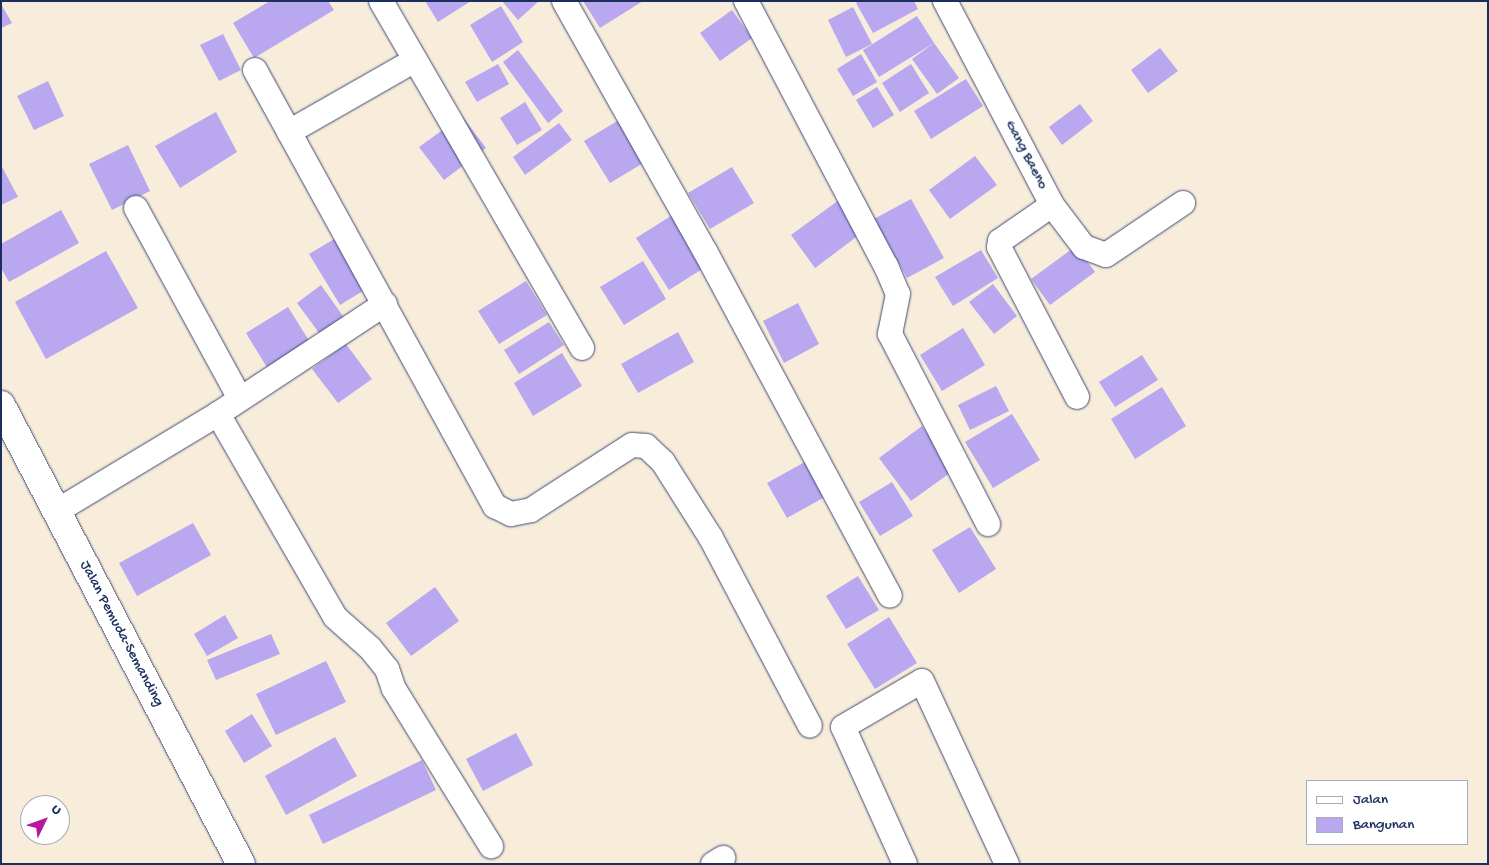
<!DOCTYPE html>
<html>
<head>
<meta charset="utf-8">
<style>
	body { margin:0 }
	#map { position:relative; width:1489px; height:865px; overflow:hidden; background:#f8ecdb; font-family:"Gochi Hand",sans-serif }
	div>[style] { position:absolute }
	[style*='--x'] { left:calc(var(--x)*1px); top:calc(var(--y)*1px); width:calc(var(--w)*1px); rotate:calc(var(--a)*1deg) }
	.building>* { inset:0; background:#b9a7f0 }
	.roads { filter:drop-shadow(0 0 1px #3c4b71) drop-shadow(0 0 1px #3c4b71) }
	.street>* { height:24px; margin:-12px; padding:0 12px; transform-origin:12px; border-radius:12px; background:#fff }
	.secondary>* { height:28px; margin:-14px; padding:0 14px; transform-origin:14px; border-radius:14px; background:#fff }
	span { translate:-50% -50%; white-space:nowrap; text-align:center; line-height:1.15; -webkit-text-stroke:4.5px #fff; paint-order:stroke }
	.street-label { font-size:15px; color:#1b2f5e }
	.frame { position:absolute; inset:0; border:2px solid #1b2f5e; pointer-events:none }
	.legend { position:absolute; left:1306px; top:780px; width:162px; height:65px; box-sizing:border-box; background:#fff; border:1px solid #a4acbf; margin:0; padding:6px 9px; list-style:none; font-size:15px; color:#1b2f5e }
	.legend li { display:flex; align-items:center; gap:10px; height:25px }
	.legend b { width:25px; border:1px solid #a4acbf }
	.north { position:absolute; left:20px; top:795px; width:50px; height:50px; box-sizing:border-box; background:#fff; border:1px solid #a4acbf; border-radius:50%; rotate:48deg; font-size:14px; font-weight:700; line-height:20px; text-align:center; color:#1b2f5e }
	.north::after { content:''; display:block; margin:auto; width:18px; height:22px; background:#b5179e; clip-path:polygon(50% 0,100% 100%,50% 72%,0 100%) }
</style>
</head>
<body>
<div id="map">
	<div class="building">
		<div style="clip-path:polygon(270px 1px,328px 1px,334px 10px,254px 58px,233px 23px)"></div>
		<div style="clip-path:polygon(425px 1px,471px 1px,438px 22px)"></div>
		<div style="clip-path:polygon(502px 1px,539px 1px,518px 20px)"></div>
		<div style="clip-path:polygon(583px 1px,643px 1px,600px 28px)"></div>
		<div style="clip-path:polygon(859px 1px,914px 1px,918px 9px,873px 33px,856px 3px)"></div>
		<div style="clip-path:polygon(1px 4px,12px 23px,1px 28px)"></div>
		<div style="clip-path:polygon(501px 6px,523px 42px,492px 62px,470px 25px)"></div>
		<div style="clip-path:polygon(853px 7px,872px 44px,846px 57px,828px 20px)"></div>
		<div style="clip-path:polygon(732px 10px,752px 38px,720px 61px,700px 33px)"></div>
		<div style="clip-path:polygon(917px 16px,934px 43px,879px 77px,863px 50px)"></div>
		<div style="clip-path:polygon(223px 34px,241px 70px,219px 81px,200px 45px)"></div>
		<div style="clip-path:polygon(934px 43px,959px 78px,937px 94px,912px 59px)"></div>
		<div style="clip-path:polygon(1160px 48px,1178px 71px,1148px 93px,1131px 70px)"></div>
		<div style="clip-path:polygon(518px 50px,563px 111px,548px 123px,503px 62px)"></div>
		<div style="clip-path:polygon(861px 54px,877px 82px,853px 96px,837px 69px)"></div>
		<div style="clip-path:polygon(498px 64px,509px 84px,477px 102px,465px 82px)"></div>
		<div style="clip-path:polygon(911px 64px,929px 93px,900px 112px,882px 83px)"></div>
		<div style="clip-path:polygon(966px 79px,983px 106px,931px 139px,914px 111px)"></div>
		<div style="clip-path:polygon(48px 81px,64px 116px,34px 130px,17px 96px)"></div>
		<div style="clip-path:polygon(877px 87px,894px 115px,873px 128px,856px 100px)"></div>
		<div style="clip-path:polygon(525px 102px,542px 130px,517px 145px,500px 118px)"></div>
		<div style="clip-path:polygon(1080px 104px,1093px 121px,1062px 145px,1049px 127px)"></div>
		<div style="clip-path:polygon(216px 112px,237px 152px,180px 188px,155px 146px)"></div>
		<div style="clip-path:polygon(462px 116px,486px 148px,444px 180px,419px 147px)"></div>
		<div style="clip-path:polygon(624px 117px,650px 159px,610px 183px,584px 141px)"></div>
		<div style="clip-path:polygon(559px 123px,572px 140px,525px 175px,513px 157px)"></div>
		<div style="clip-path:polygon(128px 145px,150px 191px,112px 210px,89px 164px)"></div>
		<div style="clip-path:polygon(975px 156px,997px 185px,950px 219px,929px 190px)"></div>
		<div style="clip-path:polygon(1px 165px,18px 197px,1px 205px)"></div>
		<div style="clip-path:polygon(732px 167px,754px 203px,710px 229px,688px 193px)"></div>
		<div style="clip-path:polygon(911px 199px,944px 258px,907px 278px,874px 219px)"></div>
		<div style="clip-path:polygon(839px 200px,863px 232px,815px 268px,791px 235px)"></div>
		<div style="clip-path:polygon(61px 210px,79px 243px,9px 282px,1px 268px,1px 244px)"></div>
		<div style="clip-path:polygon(674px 214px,707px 266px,669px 290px,636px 238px)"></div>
		<div style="clip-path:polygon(341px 235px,371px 286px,340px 305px,309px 254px)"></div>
		<div style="clip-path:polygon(1076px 246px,1095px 272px,1050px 305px,1031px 279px)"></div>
		<div style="clip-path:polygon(981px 250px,998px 278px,953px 306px,935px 277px)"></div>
		<div style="clip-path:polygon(106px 251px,138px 308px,46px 359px,15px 302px)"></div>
		<div style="clip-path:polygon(643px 261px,666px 299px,624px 325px,600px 287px)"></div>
		<div style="clip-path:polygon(526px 281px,547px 315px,499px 344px,478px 311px)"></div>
		<div style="clip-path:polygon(993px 284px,1017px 316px,994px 334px,969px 302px)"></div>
		<div style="clip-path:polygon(321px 285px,345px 319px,322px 337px,297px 303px)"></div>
		<div style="clip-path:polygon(798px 303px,819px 344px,784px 363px,763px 321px)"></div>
		<div style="clip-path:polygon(288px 307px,313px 347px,271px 374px,246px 333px)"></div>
		<div style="clip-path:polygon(549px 322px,564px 345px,519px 374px,504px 350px)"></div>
		<div style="clip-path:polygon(963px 328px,985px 365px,942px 391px,920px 355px)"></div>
		<div style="clip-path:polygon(678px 332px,694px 362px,638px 393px,621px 364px)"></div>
		<div style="clip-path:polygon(346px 344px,372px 379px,338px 403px,312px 369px)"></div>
		<div style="clip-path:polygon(562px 353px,582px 386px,533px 416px,514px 383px)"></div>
		<div style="clip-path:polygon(1142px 355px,1158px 380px,1115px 407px,1099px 382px)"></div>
		<div style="clip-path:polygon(996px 386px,1009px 411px,970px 430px,958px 405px)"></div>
		<div style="clip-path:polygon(1162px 387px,1186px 426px,1135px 459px,1111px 419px)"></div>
		<div style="clip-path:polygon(1012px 414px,1040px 460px,993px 488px,965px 442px)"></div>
		<div style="clip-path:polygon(922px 426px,954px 470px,911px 501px,879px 458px)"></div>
		<div style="clip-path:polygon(812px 458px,832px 493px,787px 518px,767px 483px)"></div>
		<div style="clip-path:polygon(892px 482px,913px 516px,880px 536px,859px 502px)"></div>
		<div style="clip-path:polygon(193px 523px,211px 555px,137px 596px,119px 563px)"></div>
		<div style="clip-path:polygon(970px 527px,996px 569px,959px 593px,932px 550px)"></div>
		<div style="clip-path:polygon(858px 576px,879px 610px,846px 629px,826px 596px)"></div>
		<div style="clip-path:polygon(435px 587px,459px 621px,411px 656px,386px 623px)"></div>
		<div style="clip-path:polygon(225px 615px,238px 638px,207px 656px,194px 634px)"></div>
		<div style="clip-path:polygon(889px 617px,917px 663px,875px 689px,847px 644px)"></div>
		<div style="clip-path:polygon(271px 634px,280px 654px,216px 680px,207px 660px)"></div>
		<div style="clip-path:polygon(326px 661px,346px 702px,276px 735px,256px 694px)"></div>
		<div style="clip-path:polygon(252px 714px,272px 746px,244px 763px,225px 731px)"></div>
		<div style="clip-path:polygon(516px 733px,533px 765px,483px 791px,466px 759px)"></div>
		<div style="clip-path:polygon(335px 737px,357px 776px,286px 815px,265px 776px)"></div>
		<div style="clip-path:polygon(422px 760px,436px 790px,323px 844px,309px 815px)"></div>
	</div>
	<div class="roads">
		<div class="street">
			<div style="--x:381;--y:1;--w:401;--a:59.9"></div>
			<div style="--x:564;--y:1;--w:287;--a:60.6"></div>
			<div style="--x:705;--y:251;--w:391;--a:61.8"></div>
			<div style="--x:746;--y:1;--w:300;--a:62.2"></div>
			<div style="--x:886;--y:266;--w:30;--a:67"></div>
			<div style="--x:898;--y:294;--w:41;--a:101.3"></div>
			<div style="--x:890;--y:334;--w:214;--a:62.7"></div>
			<div style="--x:945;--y:1;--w:230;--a:62.3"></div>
			<div style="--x:1052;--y:205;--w:63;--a:145.3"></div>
			<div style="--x:1000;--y:241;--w:6;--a:99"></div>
			<div style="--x:999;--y:247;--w:169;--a:62.5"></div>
			<div style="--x:255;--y:70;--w:498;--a:61.2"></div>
			<div style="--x:495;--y:506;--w:18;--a:27"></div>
			<div style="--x:511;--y:514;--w:20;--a:-11"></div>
			<div style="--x:531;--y:510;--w:120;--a:-32.8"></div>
			<div style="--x:632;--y:445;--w:14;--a:4"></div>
			<div style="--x:646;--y:446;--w:23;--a:43"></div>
			<div style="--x:663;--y:462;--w:90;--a:57.7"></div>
			<div style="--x:711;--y:538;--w:212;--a:62.2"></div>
			<div style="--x:289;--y:132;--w:145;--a:-29.7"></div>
			<div style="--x:1052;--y:205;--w:53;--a:52.7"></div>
			<div style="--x:1084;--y:247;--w:23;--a:20"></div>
			<div style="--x:1106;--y:255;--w:93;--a:-34"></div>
			<div style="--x:136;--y:208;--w:217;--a:61.4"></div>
			<div style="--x:218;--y:414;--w:234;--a:60"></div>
			<div style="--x:335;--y:617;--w:47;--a:41.5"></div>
			<div style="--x:370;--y:648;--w:27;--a:51"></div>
			<div style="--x:387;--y:669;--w:21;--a:71"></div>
			<div style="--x:394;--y:689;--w:185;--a:58.3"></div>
			<div style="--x:57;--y:511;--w:188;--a:-31.1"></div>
			<div style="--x:218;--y:414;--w:200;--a:-33.4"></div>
			<div style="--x:713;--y:864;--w:12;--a:-31"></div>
			<div style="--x:905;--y:864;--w:150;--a:-114.3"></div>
			<div style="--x:843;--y:727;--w:91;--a:-30.2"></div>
			<div style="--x:922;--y:681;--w:202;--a:65.1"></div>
		</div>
		<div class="secondary">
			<div style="--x:1;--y:405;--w:518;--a:62.4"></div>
		</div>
	</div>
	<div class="street-label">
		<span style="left:1026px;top:155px;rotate:62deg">Gang Baeno</span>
		<span style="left:121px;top:634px;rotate:62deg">Jalan Pemuda-Semanding</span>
	</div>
	<div class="frame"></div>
	<ul class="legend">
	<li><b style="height:6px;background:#fff"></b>Jalan</li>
	<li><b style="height:14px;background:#b9a7f0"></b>Bangunan</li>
	</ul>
	<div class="north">U</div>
</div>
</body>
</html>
